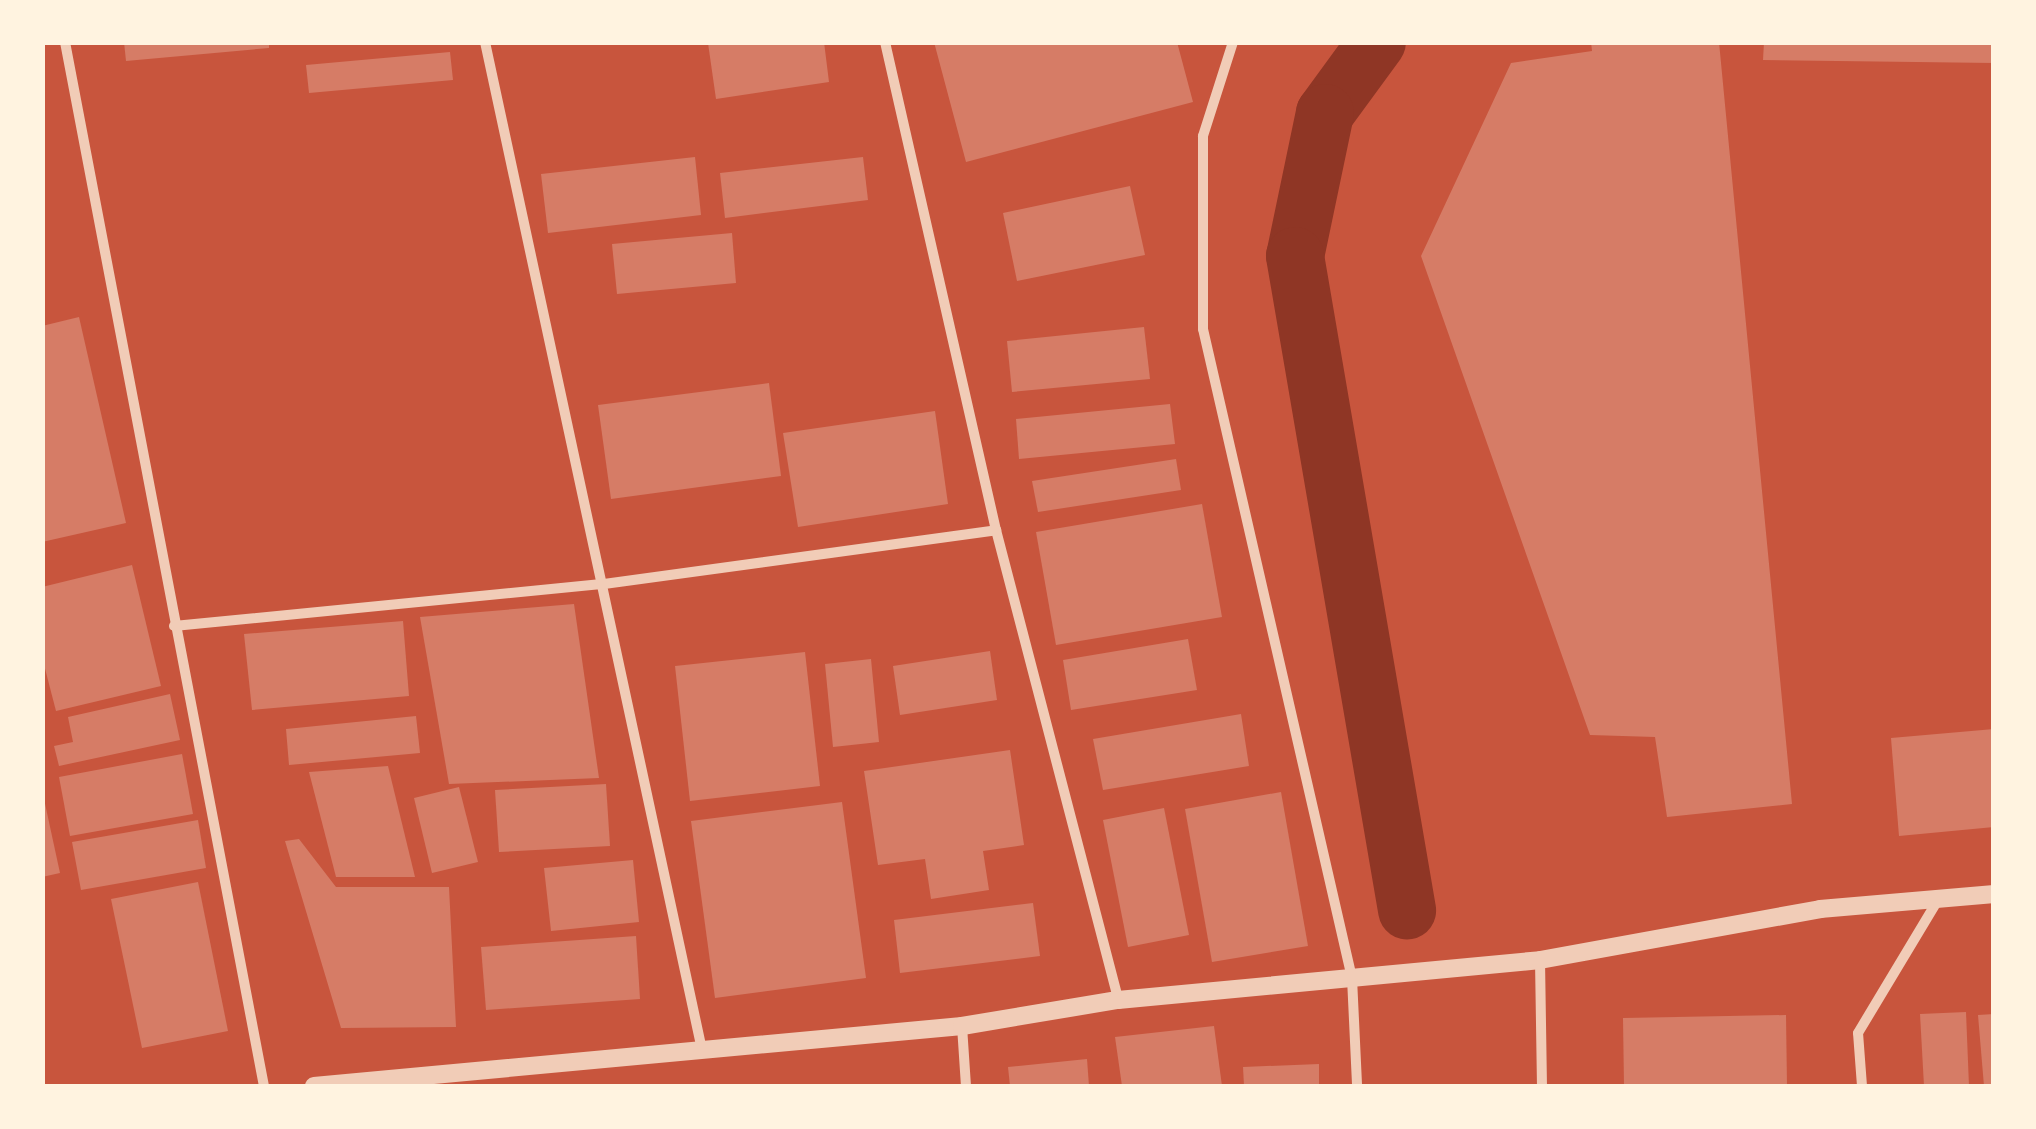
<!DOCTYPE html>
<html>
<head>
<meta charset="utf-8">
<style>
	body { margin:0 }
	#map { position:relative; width:2036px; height:1129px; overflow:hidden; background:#c8553d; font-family:"Alegreya Sans",sans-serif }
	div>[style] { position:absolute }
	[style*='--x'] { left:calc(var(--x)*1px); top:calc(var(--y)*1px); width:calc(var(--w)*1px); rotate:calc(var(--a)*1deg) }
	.canal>* { height:58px; margin:-29px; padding:0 29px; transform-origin:29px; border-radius:29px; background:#8f3625 }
	.building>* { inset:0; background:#d67c66 }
	.minor>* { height:10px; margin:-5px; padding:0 5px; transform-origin:5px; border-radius:5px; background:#f1ccb7 }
	.tertiary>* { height:18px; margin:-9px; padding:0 9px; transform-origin:9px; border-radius:9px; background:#f1ccb7 }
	span { translate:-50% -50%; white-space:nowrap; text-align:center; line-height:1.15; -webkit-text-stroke:8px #fff3e0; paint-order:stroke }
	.frame { position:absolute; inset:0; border:45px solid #fff3e0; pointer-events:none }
</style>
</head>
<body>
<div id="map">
	<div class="canal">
		<div style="--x:1377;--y:42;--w:88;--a:126.2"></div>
		<div style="--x:1325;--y:113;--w:146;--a:101.8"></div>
		<div style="--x:1295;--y:256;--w:664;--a:80.28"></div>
	</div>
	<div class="building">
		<div style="clip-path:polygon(124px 42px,269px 42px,269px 48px,126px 61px)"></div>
		<div style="clip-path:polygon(824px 42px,829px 82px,716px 99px,708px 43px)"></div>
		<div style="clip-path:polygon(934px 42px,1177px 42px,1193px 102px,966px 162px)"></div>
		<div style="clip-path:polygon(1591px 42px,1719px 42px,1792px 804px,1667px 817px,1655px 737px,1590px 735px,1421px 256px,1511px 63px,1592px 51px)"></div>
		<div style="clip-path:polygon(1764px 42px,1994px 42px,1994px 63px,1763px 60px)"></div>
		<div style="clip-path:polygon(450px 52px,453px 80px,309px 93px,306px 65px)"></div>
		<div style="clip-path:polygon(695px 157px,701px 215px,548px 233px,541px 174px)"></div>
		<div style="clip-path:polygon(863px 157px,868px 200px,725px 218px,720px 173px)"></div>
		<div style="clip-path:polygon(1130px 186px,1145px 255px,1017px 281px,1003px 213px)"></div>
		<div style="clip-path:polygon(732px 233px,736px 283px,617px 294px,612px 244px)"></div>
		<div style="clip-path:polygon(79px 317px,126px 523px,42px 542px,42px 326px)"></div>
		<div style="clip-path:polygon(1144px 327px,1150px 379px,1012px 392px,1007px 341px)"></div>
		<div style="clip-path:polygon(769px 383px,781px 476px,611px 499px,598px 405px)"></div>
		<div style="clip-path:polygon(1170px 404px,1175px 444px,1019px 459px,1016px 419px)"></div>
		<div style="clip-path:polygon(935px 411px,948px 504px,798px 527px,783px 433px)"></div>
		<div style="clip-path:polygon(1176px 459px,1181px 490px,1038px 512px,1032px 481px)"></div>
		<div style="clip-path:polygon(1202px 504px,1222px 617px,1056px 645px,1036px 532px)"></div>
		<div style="clip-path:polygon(132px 565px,161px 686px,56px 711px,42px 657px,42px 587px)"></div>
		<div style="clip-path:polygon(574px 604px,599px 778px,449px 784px,420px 617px)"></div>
		<div style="clip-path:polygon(403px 621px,409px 696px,252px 710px,244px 634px)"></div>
		<div style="clip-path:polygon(1188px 639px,1197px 690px,1071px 710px,1063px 660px)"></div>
		<div style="clip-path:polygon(990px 651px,997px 700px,900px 715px,893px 666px)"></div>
		<div style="clip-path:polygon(805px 652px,820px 786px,690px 801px,675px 666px)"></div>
		<div style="clip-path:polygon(871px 659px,879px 742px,833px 747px,825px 664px)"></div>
		<div style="clip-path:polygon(170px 694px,180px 740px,59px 766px,54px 746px,73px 742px,68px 717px)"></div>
		<div style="clip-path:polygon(1241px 714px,1249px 766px,1103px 790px,1093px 739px)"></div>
		<div style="clip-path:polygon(416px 716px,420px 753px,289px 765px,286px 729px)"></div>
		<div style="clip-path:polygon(1994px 729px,1994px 827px,1899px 836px,1891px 738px)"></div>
		<div style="clip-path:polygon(1010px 750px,1024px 845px,983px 851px,989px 890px,931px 899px,925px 859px,878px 865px,864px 771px)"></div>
		<div style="clip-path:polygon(182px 754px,193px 814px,70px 836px,59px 777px)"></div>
		<div style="clip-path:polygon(388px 766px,415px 877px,336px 877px,309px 772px)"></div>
		<div style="clip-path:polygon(606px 784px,610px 846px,499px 852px,495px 790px)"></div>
		<div style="clip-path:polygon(459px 787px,478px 862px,432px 873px,414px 798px)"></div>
		<div style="clip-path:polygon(1281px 792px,1308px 946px,1212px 962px,1185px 809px)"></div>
		<div style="clip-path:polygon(44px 799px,60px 873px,42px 877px,42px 800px)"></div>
		<div style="clip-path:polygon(842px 802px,866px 978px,715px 998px,691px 821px)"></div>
		<div style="clip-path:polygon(1164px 808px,1189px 935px,1128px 947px,1103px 820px)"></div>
		<div style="clip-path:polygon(198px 820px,206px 868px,81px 890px,72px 842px)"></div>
		<div style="clip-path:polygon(299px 839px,336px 887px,449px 887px,456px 1027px,341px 1028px,285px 841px)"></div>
		<div style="clip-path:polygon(633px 860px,639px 922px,551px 931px,544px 868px)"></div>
		<div style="clip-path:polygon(198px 882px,228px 1031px,142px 1048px,111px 899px)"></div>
		<div style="clip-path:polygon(1033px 903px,1040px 956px,900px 973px,894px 920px)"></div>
		<div style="clip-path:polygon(636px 936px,640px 999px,486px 1010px,481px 947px)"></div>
		<div style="clip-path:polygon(1966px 1012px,1969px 1086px,1924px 1086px,1920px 1014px)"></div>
		<div style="clip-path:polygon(1994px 1014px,1994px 1086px,1984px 1086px,1978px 1015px)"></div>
		<div style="clip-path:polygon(1786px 1015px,1787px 1086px,1624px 1086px,1623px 1018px)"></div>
		<div style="clip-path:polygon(1214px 1026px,1222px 1086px,1122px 1086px,1115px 1037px)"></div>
		<div style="clip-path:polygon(1087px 1059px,1089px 1086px,1010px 1086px,1008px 1067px)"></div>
		<div style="clip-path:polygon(1319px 1064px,1319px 1086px,1244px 1086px,1243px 1067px)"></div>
	</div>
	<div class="minor">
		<div style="--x:65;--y:42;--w:1063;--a:79.21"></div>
		<div style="--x:485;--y:42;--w:1026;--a:77.85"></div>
		<div style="--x:885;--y:42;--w:500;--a:77.19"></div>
		<div style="--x:996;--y:530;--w:486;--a:75.4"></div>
		<div style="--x:1233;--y:42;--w:99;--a:107.7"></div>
		<div style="--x:1203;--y:136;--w:193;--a:90"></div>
		<div style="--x:1203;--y:329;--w:666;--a:77.07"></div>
		<div style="--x:1352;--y:978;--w:108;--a:87.3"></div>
		<div style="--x:174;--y:626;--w:432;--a:-5.6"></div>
		<div style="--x:604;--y:584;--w:396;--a:-7.8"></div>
		<div style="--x:1540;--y:960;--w:126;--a:89.1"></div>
		<div style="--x:962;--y:1026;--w:60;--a:86.2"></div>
		<div style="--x:1862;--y:1086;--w:53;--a:-94.3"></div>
		<div style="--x:1858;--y:1033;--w:155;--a:-59"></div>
	</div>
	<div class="tertiary">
		<div style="--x:314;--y:1086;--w:651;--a:-5.29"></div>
		<div style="--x:962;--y:1026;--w:158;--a:-9.5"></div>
		<div style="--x:1118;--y:1000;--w:424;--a:-5.4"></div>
		<div style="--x:1540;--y:960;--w:285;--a:-10.3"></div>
		<div style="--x:1820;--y:909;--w:175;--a:-4.9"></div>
	</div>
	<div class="frame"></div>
</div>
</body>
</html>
